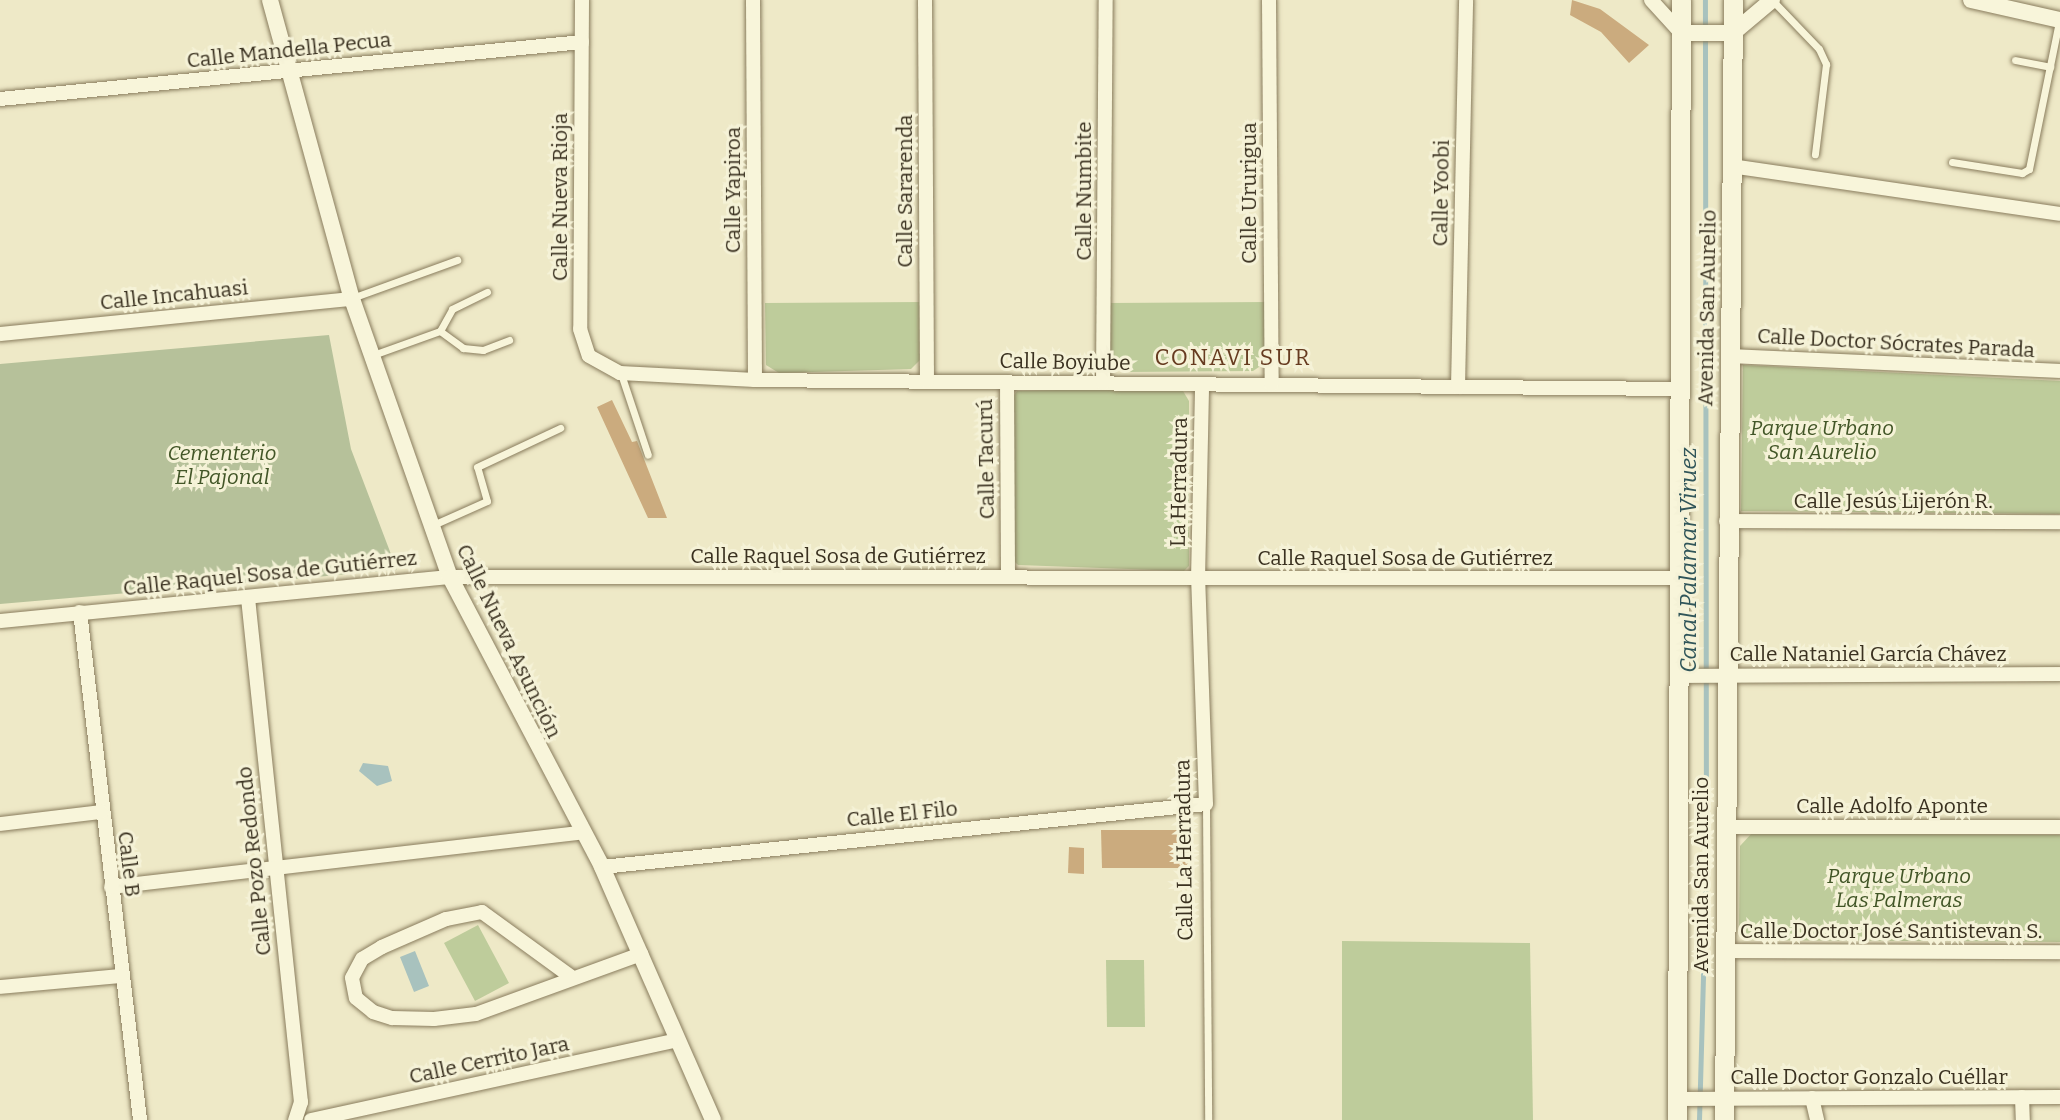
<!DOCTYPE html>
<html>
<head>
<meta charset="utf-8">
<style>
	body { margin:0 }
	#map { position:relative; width:2060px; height:1120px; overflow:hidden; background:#eee9c7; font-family:Bitter,serif }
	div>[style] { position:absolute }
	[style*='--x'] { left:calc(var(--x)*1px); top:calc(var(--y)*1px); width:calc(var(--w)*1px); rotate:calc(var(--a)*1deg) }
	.green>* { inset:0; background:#becc9b }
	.cemetery>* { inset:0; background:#b6c19a }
	.water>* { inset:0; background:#a8c2be }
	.stream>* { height:5px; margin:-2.5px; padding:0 2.5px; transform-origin:2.5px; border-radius:2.5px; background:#a8c2be }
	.building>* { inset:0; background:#cbab7e }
	.roads { filter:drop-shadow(0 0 2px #897c5d) drop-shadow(0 0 2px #897c5d) }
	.service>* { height:7px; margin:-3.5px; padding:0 3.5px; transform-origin:3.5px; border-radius:3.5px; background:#f8f5da }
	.minor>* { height:14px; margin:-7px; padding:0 7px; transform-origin:7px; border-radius:7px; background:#f8f5da }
	.tertiary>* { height:16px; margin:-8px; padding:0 8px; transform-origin:8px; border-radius:8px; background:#f8f5da }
	.secondary>* { height:19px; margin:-9.5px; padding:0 9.5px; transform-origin:9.5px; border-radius:9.5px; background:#f8f5da }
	span { translate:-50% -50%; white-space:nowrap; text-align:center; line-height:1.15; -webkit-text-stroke:6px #f5f2d7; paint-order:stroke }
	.street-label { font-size:21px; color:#3a3120 }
	.park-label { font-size:21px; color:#425627; font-style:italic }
	.neighbourhood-label { font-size:23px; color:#663b20; letter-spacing:2px }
	.water-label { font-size:23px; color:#305559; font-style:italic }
</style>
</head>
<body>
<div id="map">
	<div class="green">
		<div style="clip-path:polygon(922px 302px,921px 359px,911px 369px,779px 373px,766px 365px,765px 303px)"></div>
		<div style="clip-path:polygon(1267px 302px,1265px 363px,1253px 371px,1124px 372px,1110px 361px,1109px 303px)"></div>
		<div style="clip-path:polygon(1743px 365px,2060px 381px,2060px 514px,1741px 511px)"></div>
		<div style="clip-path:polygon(1173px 387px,1183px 391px,1189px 401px,1189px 566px,1184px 571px,1018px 565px,1013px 560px,1012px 398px,1017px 391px)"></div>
		<div style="clip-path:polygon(1752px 833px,2060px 835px,2060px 942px,1746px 940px,1739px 933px,1740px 846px)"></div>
		<div style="clip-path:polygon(478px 925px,509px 983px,475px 1001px,444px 943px)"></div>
		<div style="clip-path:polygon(1342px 941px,1530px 943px,1533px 1120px,1342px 1120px)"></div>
		<div style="clip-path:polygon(1106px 960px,1144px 960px,1145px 1027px,1107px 1027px)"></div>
	</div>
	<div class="cemetery">
		<div style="clip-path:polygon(329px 335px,351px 449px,397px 570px,0 604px,0 364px)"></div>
	</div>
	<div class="water">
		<div style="clip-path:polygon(363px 763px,388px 766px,392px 781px,377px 786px,359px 771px)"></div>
		<div style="clip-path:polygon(415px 951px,429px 986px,414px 992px,400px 957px)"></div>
	</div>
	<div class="stream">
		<div style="--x:1699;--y:1120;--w:245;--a:-88.4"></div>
		<div style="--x:1706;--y:875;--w:875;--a:-90.07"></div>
	</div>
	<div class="building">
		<div style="clip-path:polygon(1572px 0,1600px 9px,1649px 45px,1629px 63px,1601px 32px,1570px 15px)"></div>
		<div style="clip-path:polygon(612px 400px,632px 442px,637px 441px,667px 518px,648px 518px,597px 407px)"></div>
		<div style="clip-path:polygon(1101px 830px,1189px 830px,1189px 868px,1102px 868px)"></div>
		<div style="clip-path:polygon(1069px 847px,1084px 848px,1084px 874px,1068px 873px)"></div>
	</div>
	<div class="roads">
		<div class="service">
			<div style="--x:1773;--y:1;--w:66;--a:46.2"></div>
			<div style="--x:1819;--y:49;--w:17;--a:65"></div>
			<div style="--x:1826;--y:64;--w:91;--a:97"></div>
			<div style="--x:2015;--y:60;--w:36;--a:11"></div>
			<div style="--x:1952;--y:162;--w:71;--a:8.9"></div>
			<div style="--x:2022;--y:173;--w:8;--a:-30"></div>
			<div style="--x:2029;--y:169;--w:151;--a:-78.5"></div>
			<div style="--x:352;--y:298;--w:112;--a:-19.9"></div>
			<div style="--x:440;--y:331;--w:25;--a:-61"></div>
			<div style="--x:452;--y:309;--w:39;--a:-26"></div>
			<div style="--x:373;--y:355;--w:71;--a:-19.7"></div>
			<div style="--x:440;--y:331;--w:29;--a:36"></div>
			<div style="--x:463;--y:348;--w:20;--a:6"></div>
			<div style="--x:483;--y:350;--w:28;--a:-21"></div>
			<div style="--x:621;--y:374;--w:85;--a:71.6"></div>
			<div style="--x:433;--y:525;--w:59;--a:-24"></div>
			<div style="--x:487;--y:501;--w:35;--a:-106"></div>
			<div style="--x:477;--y:467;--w:92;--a:-25.2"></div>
			<div style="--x:1206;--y:804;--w:316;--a:89.6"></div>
		</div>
		<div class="minor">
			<div style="--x:582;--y:0;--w:329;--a:90.3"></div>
			<div style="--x:580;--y:329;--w:28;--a:72"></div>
			<div style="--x:589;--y:356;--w:35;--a:29"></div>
			<div style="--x:620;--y:373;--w:135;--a:3"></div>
			<div style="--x:755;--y:380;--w:923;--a:0.56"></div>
			<div style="--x:753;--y:0;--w:380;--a:89.7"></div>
			<div style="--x:925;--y:0;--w:381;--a:89.7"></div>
			<div style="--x:1269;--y:0;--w:385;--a:89.6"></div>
			<div style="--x:1651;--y:0;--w:45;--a:47.7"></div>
			<div style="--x:0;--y:99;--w:585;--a:-5.59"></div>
			<div style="--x:1731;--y:166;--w:332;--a:8.3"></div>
			<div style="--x:0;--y:334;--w:354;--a:-5.7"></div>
			<div style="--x:1731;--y:356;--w:329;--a:2.6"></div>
			<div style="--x:1007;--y:382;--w:195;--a:89.7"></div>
			<div style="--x:1103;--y:383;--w:383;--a:-89.6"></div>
			<div style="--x:1458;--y:387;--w:387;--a:-88.8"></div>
			<div style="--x:1726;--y:521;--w:334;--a:0.2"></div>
			<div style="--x:248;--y:598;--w:507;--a:84"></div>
			<div style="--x:301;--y:1102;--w:19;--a:108"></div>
			<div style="--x:80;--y:612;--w:512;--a:83.26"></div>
			<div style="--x:0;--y:621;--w:452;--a:-5.6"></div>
			<div style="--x:450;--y:577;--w:1229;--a:0.05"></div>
			<div style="--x:1677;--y:676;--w:383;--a:-0.3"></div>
			<div style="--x:0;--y:824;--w:102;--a:-6.8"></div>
			<div style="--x:1724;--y:827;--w:336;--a:0"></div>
			<div style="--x:602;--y:867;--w:607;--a:-5.95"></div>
			<div style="--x:1206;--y:804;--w:224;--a:-92"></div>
			<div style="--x:1198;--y:580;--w:196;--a:-88.8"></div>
			<div style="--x:111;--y:887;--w:473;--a:-6.6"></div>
			<div style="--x:1723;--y:951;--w:337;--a:0.2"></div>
			<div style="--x:570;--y:976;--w:109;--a:-144"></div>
			<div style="--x:482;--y:912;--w:37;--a:169"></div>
			<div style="--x:446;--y:919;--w:70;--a:156.4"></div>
			<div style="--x:382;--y:947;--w:23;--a:149"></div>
			<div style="--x:362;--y:959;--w:21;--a:118"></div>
			<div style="--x:352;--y:978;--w:20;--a:79"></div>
			<div style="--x:356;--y:998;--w:22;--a:39"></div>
			<div style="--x:373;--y:1012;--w:20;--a:18"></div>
			<div style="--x:392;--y:1018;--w:42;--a:1.4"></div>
			<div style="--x:434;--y:1019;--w:42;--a:-6.8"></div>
			<div style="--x:476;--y:1014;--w:176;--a:-20"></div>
			<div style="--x:0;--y:987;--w:122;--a:-5.2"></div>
			<div style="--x:2022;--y:1097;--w:23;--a:88"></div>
			<div style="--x:1812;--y:1098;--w:23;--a:77"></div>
			<div style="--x:1678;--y:1099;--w:382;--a:-0.3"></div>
			<div style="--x:311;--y:1120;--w:375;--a:-12.3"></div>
		</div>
		<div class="tertiary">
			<div style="--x:270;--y:0;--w:310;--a:74.7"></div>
			<div style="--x:352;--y:299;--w:295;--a:70.6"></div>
			<div style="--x:450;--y:577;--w:327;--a:62.3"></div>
			<div style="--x:602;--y:867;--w:276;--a:66.3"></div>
			<div style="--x:1971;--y:0;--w:91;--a:12.7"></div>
			<div style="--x:1681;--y:33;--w:52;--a:0"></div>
			<div style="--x:1733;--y:33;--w:51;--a:-40.2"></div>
		</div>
		<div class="secondary">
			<div style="--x:1677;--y:1120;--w:1120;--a:-89.8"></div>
			<div style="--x:1724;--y:1120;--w:1120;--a:-89.54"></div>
		</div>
	</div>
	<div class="street-label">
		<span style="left:289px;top:50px;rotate:-6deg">Calle Mandella Pecua</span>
		<span style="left:733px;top:190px;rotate:-90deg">Calle Yapiroa</span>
		<span style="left:905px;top:191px;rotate:-90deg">Calle Sararenda</span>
		<span style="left:1084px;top:191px;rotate:-90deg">Calle Numbite</span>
		<span style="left:1249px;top:193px;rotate:-90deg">Calle Ururigua</span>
		<span style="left:1441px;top:193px;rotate:-89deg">Calle Yoobi</span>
		<span style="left:560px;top:197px;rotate:-90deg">Calle Nueva Rioja</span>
		<span style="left:174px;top:295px;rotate:-6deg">Calle Incahuasi</span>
		<span style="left:1707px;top:308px;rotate:-89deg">Avenida San Aurelio</span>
		<span style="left:1896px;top:343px;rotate:3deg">Calle Doctor Sócrates Parada</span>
		<span style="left:1065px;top:362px;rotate:1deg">Calle Boyiube</span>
		<span style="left:986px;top:459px;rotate:-91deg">Calle Tacurú</span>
		<span style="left:1179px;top:482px;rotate:-89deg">La Herradura</span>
		<span style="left:1893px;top:501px">Calle Jesús Lijerón R.</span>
		<span style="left:838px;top:556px">Calle Raquel Sosa de Gutiérrez</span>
		<span style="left:1405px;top:558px">Calle Raquel Sosa de Gutiérrez</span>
		<span style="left:270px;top:573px;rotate:-6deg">Calle Raquel Sosa de Gutiérrez</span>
		<span style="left:509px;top:641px;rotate:64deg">Calle Nueva Asunción</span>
		<span style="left:1868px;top:654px">Calle Nataniel García Chávez</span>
		<span style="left:1892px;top:806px">Calle Adolfo Aponte</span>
		<span style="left:902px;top:814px;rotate:-6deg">Calle El Filo</span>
		<span style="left:1184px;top:850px;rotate:-91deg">Calle La Herradura</span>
		<span style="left:254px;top:861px;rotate:-96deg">Calle Pozo Redondo</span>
		<span style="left:129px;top:864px;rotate:83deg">Calle B</span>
		<span style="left:1701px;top:875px;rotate:-90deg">Avenida San Aurelio</span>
		<span style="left:1891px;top:931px">Calle Doctor José Santistevan S.</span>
		<span style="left:489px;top:1060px;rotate:-12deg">Calle Cerrito Jara</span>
		<span style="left:1869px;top:1077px">Calle Doctor Gonzalo Cuéllar</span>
	</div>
	<div class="park-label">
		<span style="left:1822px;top:440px">Parque Urbano<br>San Aurelio</span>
		<span style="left:222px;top:465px">Cementerio<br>El Pajonal</span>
		<span style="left:1899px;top:888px">Parque Urbano<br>Las Palmeras</span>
	</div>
	<div class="neighbourhood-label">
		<span style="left:1233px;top:357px">CONAVI SUR</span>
	</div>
	<div class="water-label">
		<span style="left:1688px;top:560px;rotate:-90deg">Canal Palamar Viruez</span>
	</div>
</div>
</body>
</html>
